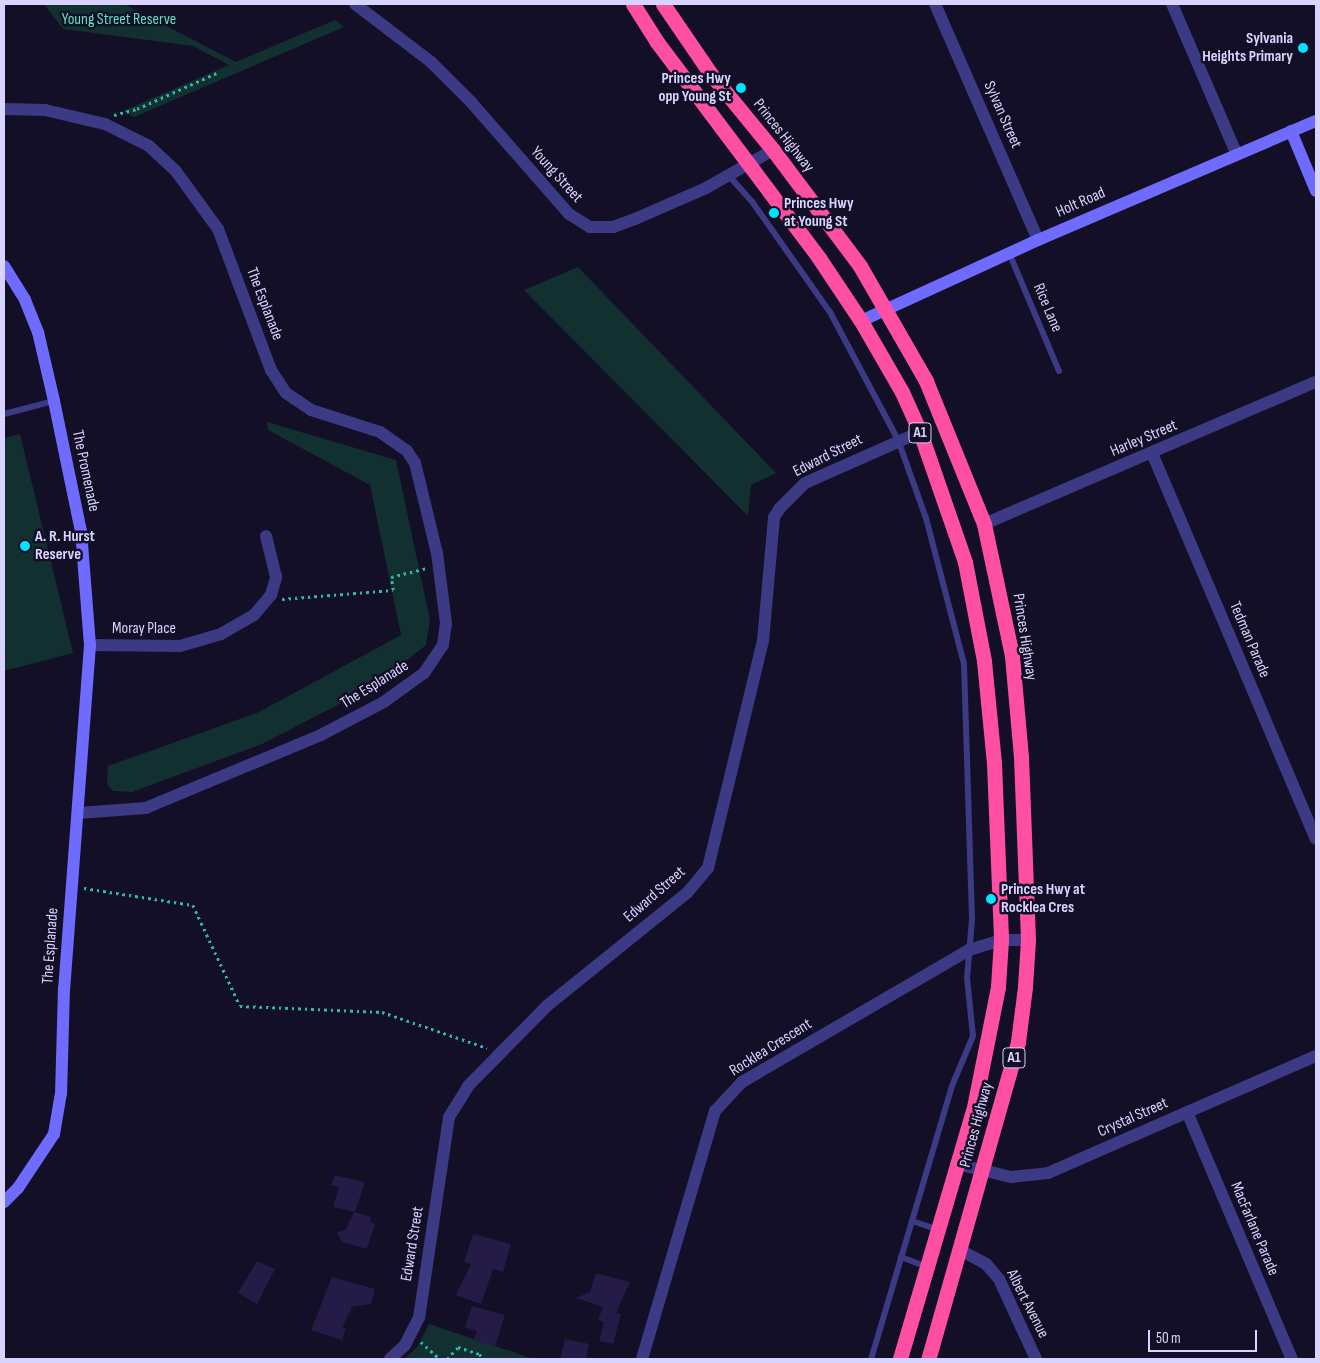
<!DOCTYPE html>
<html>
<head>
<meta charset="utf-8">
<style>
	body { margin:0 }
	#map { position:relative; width:1320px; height:1363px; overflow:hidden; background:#130f26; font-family:"Sofia Sans Condensed",sans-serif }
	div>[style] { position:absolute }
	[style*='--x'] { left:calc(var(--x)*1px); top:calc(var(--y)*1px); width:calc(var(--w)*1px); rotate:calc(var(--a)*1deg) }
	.green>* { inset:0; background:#12302f }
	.building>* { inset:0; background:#241b47 }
	.path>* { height:2.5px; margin-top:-1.25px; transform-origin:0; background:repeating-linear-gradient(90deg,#2fb8b0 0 2.5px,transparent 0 6.5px) }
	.lane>* { height:6px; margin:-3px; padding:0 3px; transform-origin:3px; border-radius:3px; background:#3d3a85 }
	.street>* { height:12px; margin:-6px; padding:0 6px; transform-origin:6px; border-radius:6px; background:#3d3a85 }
	.secondary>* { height:12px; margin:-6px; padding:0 6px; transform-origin:6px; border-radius:6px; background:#6f6bff }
	.highway>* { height:15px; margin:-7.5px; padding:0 7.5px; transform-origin:7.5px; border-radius:7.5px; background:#ff4fa3 }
	.dots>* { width:14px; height:14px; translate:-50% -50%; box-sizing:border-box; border:2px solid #130f26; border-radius:50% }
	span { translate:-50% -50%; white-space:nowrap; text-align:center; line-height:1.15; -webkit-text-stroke:5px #130f26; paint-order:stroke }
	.shield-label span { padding:1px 4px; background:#130f26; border:1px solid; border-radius:4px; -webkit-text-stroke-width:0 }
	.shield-label { font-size:15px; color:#d9d4ff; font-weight:700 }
	.park-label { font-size:16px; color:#5fe0c0 }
	.poi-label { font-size:16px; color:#d9d4ff; font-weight:700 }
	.right { translate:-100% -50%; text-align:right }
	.left { translate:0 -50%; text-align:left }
	.street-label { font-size:16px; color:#d9d4ff }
	.frame { position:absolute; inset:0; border:5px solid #d9d4ff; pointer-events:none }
	.scale { position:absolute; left:1148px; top:1330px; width:109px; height:22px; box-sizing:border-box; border:2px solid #d9d4ff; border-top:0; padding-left:6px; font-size:15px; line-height:18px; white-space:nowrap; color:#d9d4ff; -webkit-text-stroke:4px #130f26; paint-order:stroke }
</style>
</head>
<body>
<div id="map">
	<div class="green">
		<div style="clip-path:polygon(44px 4px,124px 4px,236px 62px,335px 20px,344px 27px,134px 117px,123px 111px,229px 65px,193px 46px,63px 29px)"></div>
		<div style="clip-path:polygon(578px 267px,776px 473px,751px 485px,748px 516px,524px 290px)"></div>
		<div style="clip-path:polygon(267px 422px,396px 460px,430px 620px,426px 645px,376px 685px,262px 744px,132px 792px,113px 791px,107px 784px,108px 766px,257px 713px,401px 635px,370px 485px,268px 430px)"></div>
		<div style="clip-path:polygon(20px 434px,73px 653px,4px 671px,4px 438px)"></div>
		<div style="clip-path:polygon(429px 1324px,534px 1359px,406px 1358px,417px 1347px)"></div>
	</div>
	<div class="building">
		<div style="clip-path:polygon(335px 1175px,365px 1182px,355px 1212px,333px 1207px,339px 1187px,331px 1185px)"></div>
		<div style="clip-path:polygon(354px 1212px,371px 1217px,370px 1222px,375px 1224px,367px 1249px,342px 1242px,337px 1233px,346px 1229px)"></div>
		<div style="clip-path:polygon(473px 1234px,511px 1244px,503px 1272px,493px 1269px,481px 1304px,456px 1295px,471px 1264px,464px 1262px)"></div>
		<div style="clip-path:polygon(257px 1261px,275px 1269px,257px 1304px,238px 1293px)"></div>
		<div style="clip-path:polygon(596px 1273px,630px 1282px,616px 1313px,621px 1314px,613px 1344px,599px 1341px,604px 1322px,598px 1320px,603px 1307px,576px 1298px,590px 1292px)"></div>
		<div style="clip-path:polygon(332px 1277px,375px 1289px,371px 1304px,352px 1307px,342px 1328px,346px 1329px,342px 1340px,311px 1330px)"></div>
		<div style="clip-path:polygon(472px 1306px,505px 1315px,495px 1346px,474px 1339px,477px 1331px,465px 1327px)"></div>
		<div style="clip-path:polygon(565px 1339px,589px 1344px,586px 1359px,560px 1359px)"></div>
	</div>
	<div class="path">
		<div style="--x:114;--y:115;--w:24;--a:-15"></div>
		<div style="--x:137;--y:109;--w:90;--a:-24.3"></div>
		<div style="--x:282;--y:599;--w:111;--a:-4.6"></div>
		<div style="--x:393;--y:590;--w:13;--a:-99"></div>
		<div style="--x:391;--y:577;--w:37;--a:-14"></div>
		<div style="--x:84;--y:888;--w:110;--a:8.9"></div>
		<div style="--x:193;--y:905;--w:111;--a:65"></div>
		<div style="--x:240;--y:1006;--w:142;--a:2.4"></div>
		<div style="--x:382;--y:1012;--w:111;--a:18.9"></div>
		<div style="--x:421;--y:1342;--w:25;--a:42"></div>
		<div style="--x:447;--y:1359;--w:16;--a:-47"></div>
		<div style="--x:458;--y:1347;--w:23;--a:18"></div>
		<div style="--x:480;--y:1354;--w:5;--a:68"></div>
	</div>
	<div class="lane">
		<div style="--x:729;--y:176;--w:36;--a:48"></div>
		<div style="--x:753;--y:203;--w:133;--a:54.8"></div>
		<div style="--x:830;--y:312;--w:145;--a:62"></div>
		<div style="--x:898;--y:440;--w:83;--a:70.3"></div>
		<div style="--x:926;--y:518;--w:151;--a:75.4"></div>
		<div style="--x:964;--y:664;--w:255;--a:88.2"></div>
		<div style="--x:972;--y:919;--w:59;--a:94.8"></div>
		<div style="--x:967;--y:978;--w:58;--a:84.1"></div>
		<div style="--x:973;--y:1036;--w:54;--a:112.8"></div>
		<div style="--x:952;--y:1086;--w:285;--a:106.5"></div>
		<div style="--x:1010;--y:255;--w:126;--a:67.1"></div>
		<div style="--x:4;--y:414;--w:52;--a:-14.6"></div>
		<div style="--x:912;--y:1221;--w:26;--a:18"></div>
		<div style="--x:901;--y:1257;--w:28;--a:21"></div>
	</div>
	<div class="street">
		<div style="--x:355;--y:4;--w:96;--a:37.3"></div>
		<div style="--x:431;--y:62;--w:57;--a:45"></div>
		<div style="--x:471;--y:102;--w:149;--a:48.8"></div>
		<div style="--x:569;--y:214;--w:25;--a:32"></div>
		<div style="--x:590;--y:227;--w:23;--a:0"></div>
		<div style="--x:613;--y:227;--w:23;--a:-20"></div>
		<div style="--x:635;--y:219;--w:77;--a:-23.6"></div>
		<div style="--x:706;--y:188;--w:77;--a:-29.6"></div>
		<div style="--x:935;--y:4;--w:257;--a:66.4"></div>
		<div style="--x:1172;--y:4;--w:164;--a:66.7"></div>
		<div style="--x:4;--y:109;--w:41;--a:1.4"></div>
		<div style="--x:45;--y:110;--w:62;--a:13.1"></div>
		<div style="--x:105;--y:124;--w:49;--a:26.6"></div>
		<div style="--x:149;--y:146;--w:35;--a:43"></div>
		<div style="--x:175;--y:170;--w:73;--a:53.9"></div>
		<div style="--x:218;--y:229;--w:151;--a:69.4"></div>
		<div style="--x:271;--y:370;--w:27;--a:57"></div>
		<div style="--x:286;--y:393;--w:30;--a:34"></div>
		<div style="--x:311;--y:410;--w:72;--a:17.7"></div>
		<div style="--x:380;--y:432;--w:33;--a:35"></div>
		<div style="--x:407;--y:451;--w:14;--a:56"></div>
		<div style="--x:415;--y:463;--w:93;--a:76.3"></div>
		<div style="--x:437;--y:553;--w:71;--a:82.7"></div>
		<div style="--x:446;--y:623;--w:22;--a:98"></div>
		<div style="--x:443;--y:645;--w:34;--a:124"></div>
		<div style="--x:424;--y:673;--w:49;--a:144.1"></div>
		<div style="--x:384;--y:702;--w:71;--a:152.4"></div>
		<div style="--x:321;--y:735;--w:190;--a:157.4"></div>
		<div style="--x:146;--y:808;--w:68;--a:175.8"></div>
		<div style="--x:1152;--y:453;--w:419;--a:67"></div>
		<div style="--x:984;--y:524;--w:361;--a:-23.2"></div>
		<div style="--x:90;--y:645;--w:90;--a:0.6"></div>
		<div style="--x:180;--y:646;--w:43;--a:-16.3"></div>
		<div style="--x:221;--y:634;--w:38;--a:-30"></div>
		<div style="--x:254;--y:615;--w:26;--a:-50"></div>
		<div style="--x:271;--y:595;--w:19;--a:-74"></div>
		<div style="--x:276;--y:577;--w:42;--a:-103.7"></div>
		<div style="--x:1187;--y:1112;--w:268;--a:67"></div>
		<div style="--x:957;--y:1164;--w:56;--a:13.5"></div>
		<div style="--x:1011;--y:1177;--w:37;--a:-6"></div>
		<div style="--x:1048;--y:1173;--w:292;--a:-23.6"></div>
		<div style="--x:960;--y:1250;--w:30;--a:28"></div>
		<div style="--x:986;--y:1264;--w:20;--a:49"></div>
		<div style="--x:999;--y:1279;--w:88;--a:65.2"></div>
		<div style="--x:390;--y:1359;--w:21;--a:-43"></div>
		<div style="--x:405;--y:1345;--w:30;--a:-63"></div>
		<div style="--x:419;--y:1318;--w:203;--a:-81.5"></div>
		<div style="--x:449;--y:1117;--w:36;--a:-58"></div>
		<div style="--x:468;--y:1086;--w:114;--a:-45.4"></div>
		<div style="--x:548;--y:1005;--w:179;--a:-38.9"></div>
		<div style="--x:687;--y:893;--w:33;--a:-50"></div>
		<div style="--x:708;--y:868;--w:234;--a:-76.4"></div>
		<div style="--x:763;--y:641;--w:124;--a:-84.9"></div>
		<div style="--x:774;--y:517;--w:11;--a:-56"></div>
		<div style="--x:780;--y:508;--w:35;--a:-45"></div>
		<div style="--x:805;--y:483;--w:126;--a:-23.9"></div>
		<div style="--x:642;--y:1359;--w:259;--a:-73.6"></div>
		<div style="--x:715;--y:1111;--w:40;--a:-47"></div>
		<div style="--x:742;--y:1082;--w:263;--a:-30.2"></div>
		<div style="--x:969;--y:950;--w:34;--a:-17"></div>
		<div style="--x:1001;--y:940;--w:27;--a:0"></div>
	</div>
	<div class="secondary">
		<div style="--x:1291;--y:131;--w:65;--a:67.4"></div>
		<div style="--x:4;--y:266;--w:40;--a:58"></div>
		<div style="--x:25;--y:300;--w:35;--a:68"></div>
		<div style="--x:38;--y:332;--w:71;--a:76.9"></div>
		<div style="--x:54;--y:401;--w:133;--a:78.3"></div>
		<div style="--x:81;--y:531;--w:114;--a:85.5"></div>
		<div style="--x:90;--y:645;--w:344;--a:94.3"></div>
		<div style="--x:64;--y:988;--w:105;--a:91.6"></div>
		<div style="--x:61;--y:1093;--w:42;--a:99.7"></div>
		<div style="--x:54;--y:1134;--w:65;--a:123.7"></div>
		<div style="--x:18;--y:1188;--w:20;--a:135"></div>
		<div style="--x:861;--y:321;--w:195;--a:-24.6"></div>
		<div style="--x:1038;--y:240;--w:302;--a:-23.2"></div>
	</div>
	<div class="highway">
		<div style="--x:633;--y:4;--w:45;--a:57.7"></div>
		<div style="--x:657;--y:42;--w:270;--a:53.1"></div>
		<div style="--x:819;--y:258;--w:76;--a:56.3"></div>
		<div style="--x:861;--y:321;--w:82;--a:60"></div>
		<div style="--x:902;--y:392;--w:44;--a:65.8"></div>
		<div style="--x:920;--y:432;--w:138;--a:70.9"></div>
		<div style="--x:965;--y:562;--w:101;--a:79.1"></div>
		<div style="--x:984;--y:661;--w:102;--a:84.4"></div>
		<div style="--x:994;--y:763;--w:177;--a:87.7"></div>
		<div style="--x:1001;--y:940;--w:47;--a:93.7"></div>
		<div style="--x:998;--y:987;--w:122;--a:101.3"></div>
		<div style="--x:974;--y:1107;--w:263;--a:106.4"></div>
		<div style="--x:663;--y:4;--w:83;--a:55.7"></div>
		<div style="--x:710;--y:73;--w:99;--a:50.7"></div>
		<div style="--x:773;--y:150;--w:145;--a:53.1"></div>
		<div style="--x:860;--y:266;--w:133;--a:60.1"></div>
		<div style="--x:926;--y:381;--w:154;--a:67.9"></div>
		<div style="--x:984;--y:524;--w:135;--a:78"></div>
		<div style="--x:1012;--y:656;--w:101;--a:84.9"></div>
		<div style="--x:1021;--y:757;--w:183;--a:87.8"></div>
		<div style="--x:1028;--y:940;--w:47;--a:93.7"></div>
		<div style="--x:1025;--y:987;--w:55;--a:97.3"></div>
		<div style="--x:1018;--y:1042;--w:330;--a:105.8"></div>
	</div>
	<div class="dots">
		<div style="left:1303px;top:48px;background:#00e5ff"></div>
		<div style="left:741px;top:88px;background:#00e5ff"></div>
		<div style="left:774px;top:213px;background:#00e5ff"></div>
		<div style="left:25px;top:546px;background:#00e5ff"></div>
		<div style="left:991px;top:899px;background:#00e5ff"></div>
	</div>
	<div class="shield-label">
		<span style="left:920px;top:433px">A1</span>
		<span style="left:1014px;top:1058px">A1</span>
	</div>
	<div class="park-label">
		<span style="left:119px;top:20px">Young Street Reserve</span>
	</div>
	<div class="poi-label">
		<span class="right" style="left:1293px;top:48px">Sylvania<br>Heights Primary</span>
		<span class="right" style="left:731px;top:88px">Princes Hwy<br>opp Young St</span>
		<span class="left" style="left:784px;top:213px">Princes Hwy<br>at Young St</span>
		<span class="left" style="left:35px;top:546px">A. R. Hurst<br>Reserve</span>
		<span class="left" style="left:1001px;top:899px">Princes Hwy at<br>Rocklea Cres</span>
	</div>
	<div class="street-label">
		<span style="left:1002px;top:115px;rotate:66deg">Sylvan Street</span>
		<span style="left:783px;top:136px;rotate:52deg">Princes Highway</span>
		<span style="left:556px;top:175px;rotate:48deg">Young Street</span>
		<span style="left:1081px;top:203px;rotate:-24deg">Holt Road</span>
		<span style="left:264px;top:304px;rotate:69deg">The Esplanade</span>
		<span style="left:1047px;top:308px;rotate:67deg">Rice Lane</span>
		<span style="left:1144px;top:439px;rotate:-23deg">Harley Street</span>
		<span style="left:828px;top:456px;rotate:-27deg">Edward Street</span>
		<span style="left:85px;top:471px;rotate:78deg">The Promenade</span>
		<span style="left:144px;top:629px">Moray Place</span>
		<span style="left:1024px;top:637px;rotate:81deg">Princes Highway</span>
		<span style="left:1249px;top:640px;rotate:67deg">Tedman Parade</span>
		<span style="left:375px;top:685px;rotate:-32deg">The Esplanade</span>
		<span style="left:655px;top:895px;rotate:-41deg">Edward Street</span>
		<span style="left:51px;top:946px;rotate:-86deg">The Esplanade</span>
		<span style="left:771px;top:1048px;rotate:-32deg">Rocklea Crescent</span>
		<span style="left:1133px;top:1118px;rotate:-24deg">Crystal Street</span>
		<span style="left:977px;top:1125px;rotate:-75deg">Princes Highway</span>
		<span style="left:1254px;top:1229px;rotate:67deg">MacFarlane Parade</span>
		<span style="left:413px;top:1244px;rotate:-81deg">Edward Street</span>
		<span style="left:1027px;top:1304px;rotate:63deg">Albert Avenue</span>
	</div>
	<div class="frame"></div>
	<div class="scale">50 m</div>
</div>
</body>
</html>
